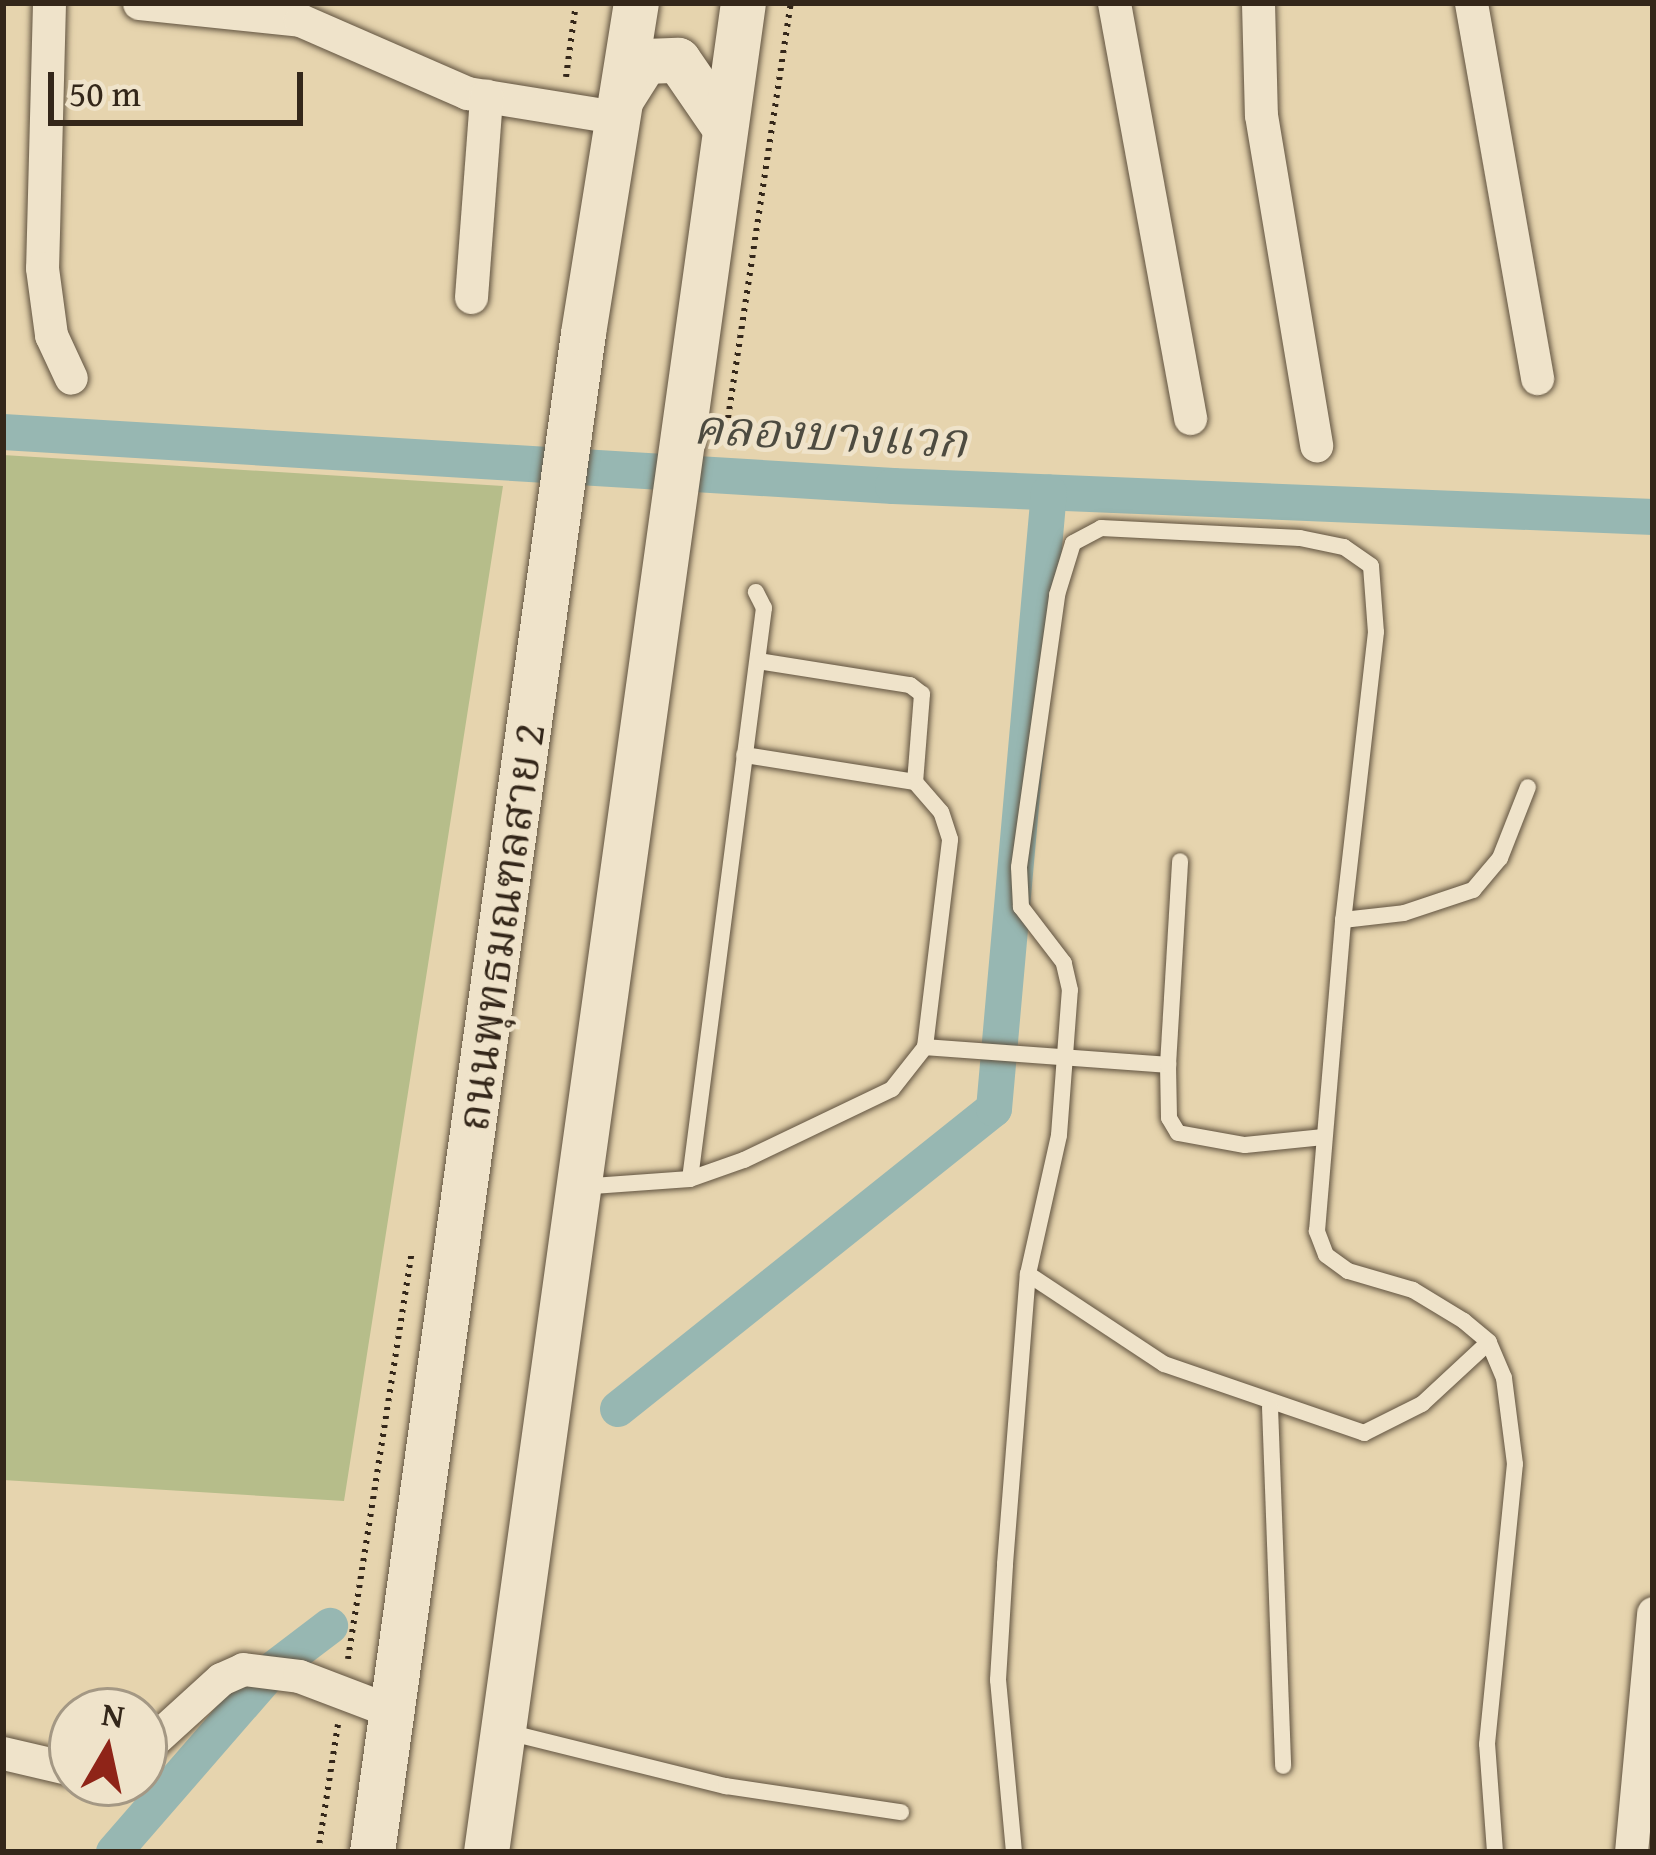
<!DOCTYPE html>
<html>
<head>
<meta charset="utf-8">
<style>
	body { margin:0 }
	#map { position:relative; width:1656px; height:1855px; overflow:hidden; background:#e6d4ae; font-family:"Gentium Book Plus","Noto Serif Thai",serif }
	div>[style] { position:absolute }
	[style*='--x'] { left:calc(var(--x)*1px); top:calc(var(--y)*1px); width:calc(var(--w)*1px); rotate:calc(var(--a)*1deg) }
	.green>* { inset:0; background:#b6bd8a }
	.canal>* { height:36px; margin:-18px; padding:0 18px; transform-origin:18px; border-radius:18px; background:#97b7b2 }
	.path>* { height:6px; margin-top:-3px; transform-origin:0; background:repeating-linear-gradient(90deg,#34271a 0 3px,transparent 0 9px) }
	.roads { filter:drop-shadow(0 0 3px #60523f) drop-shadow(0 0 3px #60523f) }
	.lane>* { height:16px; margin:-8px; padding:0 8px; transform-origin:8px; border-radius:8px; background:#efe3ca }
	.street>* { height:33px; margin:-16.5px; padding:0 16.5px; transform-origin:16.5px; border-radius:16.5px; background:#efe3ca }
	.secondary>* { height:45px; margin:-22.5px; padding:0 22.5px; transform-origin:22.5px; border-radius:22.5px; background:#efe3ca }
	span { translate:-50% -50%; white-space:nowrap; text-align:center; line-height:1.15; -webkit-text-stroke:9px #efe3ca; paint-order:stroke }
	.street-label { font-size:45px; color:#34271a }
	.water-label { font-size:48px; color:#4d4b40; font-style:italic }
	.frame { position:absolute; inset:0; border:6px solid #34271a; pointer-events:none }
	.north { position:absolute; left:48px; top:1687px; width:120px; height:120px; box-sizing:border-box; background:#efe3ca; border:3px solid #a49884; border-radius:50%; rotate:9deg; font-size:33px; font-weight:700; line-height:48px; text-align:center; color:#34271a }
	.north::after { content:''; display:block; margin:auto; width:42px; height:54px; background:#8f2418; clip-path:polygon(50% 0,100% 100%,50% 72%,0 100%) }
	.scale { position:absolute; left:48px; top:72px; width:255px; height:54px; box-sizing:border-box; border:6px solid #34271a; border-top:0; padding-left:15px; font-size:36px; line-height:42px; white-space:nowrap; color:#34271a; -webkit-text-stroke:9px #efe3ca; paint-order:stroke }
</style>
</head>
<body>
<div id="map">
	<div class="green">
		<div style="clip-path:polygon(3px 455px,503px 486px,344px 1501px,3px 1480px)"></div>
	</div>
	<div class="canal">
		<div style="--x:3;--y:432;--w:892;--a:3.47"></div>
		<div style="--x:893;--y:486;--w:761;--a:2.34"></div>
		<div style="--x:618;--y:1409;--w:481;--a:-38.6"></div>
		<div style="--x:994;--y:1109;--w:619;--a:-84.91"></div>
		<div style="--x:114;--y:1852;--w:241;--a:-49"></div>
		<div style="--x:272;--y:1670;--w:73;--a:-37.2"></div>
	</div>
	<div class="path">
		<div style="--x:566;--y:77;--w:75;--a:-82.3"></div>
		<div style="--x:728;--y:418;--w:420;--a:-81.4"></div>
		<div style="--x:348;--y:1659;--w:413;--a:-81.1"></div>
		<div style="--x:318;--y:1852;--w:129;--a:-81.1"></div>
	</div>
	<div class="roads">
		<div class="lane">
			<div style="--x:758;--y:661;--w:154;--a:9"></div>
			<div style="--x:910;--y:685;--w:15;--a:37"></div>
			<div style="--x:922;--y:694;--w:88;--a:94.5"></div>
			<div style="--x:925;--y:1047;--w:244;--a:4.2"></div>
			<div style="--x:1168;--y:1065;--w:53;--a:88.9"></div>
			<div style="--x:1169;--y:1118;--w:17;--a:59"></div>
			<div style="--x:1178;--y:1133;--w:68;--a:10.2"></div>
			<div style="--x:1245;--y:1145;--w:79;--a:-5.8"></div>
			<div style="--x:1168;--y:1065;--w:204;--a:-86.6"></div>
			<div style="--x:690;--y:1179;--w:576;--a:-82.62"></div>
			<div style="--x:764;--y:608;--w:18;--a:-117"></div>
			<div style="--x:579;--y:1187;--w:111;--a:-4.1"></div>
			<div style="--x:690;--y:1179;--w:57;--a:-19.4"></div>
			<div style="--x:744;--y:1160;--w:164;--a:-25.6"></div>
			<div style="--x:892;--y:1089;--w:53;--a:-51.8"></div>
			<div style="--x:925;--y:1047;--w:209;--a:-83.1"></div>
			<div style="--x:950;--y:839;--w:28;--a:-108"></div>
			<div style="--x:941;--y:812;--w:40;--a:-131"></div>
			<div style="--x:915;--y:782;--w:173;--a:-171"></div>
			<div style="--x:1028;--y:1274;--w:163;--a:33.5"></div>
			<div style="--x:1164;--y:1364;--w:212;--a:19"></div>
			<div style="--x:1364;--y:1433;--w:65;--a:-26.6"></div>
			<div style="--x:1422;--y:1404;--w:91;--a:-42.8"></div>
			<div style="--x:1270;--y:1407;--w:359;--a:87.9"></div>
			<div style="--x:503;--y:1731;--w:230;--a:13.9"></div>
			<div style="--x:726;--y:1786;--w:177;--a:8.5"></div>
			<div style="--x:1014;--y:1852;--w:173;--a:-95.3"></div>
			<div style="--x:998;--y:1680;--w:116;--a:-86.5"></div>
			<div style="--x:1005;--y:1564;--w:291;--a:-85.5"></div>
			<div style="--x:1028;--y:1274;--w:142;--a:-77.4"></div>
			<div style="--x:1059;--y:1135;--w:145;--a:-85.7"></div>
			<div style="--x:1070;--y:990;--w:28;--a:-103"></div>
			<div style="--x:1064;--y:963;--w:71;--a:-127.5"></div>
			<div style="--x:1021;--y:907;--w:40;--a:-92.9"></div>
			<div style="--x:1019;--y:867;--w:275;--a:-82"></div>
			<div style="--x:1057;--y:595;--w:54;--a:-72.9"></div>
			<div style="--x:1073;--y:543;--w:32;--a:-28"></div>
			<div style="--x:1101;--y:528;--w:199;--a:2.9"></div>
			<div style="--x:1300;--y:538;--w:45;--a:11.6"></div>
			<div style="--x:1344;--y:547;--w:33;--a:35"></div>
			<div style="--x:1371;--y:566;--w:66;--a:85.7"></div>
			<div style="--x:1376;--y:632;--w:290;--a:96.5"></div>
			<div style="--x:1495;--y:1852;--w:108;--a:-94.2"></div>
			<div style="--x:1487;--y:1744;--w:281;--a:-84.3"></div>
			<div style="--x:1515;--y:1464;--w:87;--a:-97.3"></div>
			<div style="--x:1504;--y:1378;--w:39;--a:-113"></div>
			<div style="--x:1489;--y:1342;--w:33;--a:-140"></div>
			<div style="--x:1464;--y:1321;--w:60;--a:-148.7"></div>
			<div style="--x:1413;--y:1290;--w:68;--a:-163.7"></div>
			<div style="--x:1348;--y:1271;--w:27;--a:-144"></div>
			<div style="--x:1326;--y:1255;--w:26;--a:-111"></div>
			<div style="--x:1317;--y:1231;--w:312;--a:-85.2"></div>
			<div style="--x:1343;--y:920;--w:61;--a:-6.5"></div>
			<div style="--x:1404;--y:913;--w:73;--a:-18.4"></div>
			<div style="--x:1473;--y:890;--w:42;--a:-49.8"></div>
			<div style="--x:1500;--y:858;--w:76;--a:-68.5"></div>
		</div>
		<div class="street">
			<div style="--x:49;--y:3;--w:265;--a:91.5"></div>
			<div style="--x:42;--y:268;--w:68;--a:82.3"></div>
			<div style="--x:51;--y:335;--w:47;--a:65.1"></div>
			<div style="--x:139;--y:3;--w:162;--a:6"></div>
			<div style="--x:300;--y:20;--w:182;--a:23.6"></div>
			<div style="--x:467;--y:93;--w:151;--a:9.2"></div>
			<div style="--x:1114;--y:3;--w:422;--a:79.6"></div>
			<div style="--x:1258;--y:3;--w:112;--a:88.5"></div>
			<div style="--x:1261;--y:115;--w:335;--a:80.5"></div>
			<div style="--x:1471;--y:3;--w:381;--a:80"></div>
			<div style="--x:471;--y:297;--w:202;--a:-85.7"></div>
			<div style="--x:144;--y:1749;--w:104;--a:-42.3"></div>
			<div style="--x:221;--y:1679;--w:24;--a:-24"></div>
			<div style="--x:243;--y:1669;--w:56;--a:7.1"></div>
			<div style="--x:299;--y:1676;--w:98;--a:20.8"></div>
			<div style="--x:3;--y:1753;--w:71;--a:13.1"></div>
			<div style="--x:1631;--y:1852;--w:240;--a:-84.7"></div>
		</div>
		<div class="secondary">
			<div style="--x:621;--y:99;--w:45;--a:-57.7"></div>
			<div style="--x:645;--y:61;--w:33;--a:-2"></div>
			<div style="--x:678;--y:60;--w:81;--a:55.5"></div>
			<div style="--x:372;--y:1852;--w:1534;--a:-82.09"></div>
			<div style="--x:583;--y:333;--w:334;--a:-80.9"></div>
			<div style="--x:486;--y:1852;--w:1867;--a:-82.09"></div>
		</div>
	</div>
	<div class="street-label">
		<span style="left:500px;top:927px;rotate:-82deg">ถนนพุทธมณฑลสาย 2</span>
	</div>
	<div class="water-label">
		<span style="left:830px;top:433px;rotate:3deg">คลองบางแวก</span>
	</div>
	<div class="frame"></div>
	<div class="north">N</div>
	<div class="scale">50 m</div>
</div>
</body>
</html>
